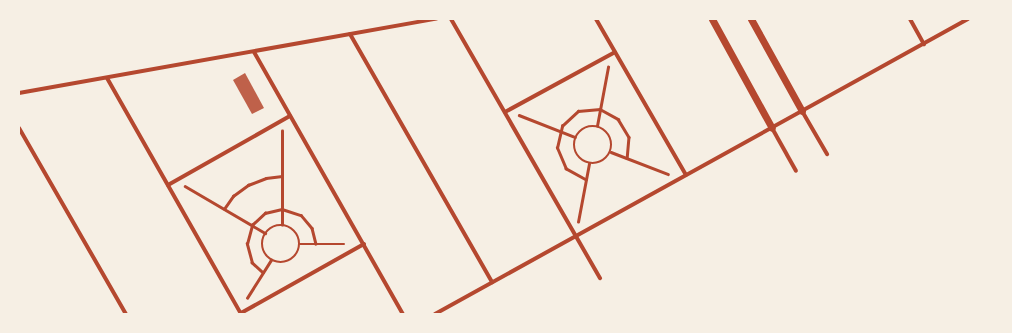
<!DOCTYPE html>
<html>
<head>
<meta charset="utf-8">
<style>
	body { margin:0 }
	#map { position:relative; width:1012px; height:333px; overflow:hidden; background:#f6efe4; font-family:Merriweather,serif }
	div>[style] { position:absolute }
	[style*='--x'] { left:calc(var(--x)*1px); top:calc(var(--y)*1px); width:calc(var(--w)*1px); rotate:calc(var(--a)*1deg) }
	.building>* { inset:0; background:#bf614a }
	.path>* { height:2.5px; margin:-1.25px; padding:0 1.25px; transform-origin:1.25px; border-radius:1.25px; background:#b5482f }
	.path>.ring { margin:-1.25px; padding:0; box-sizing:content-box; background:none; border:2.5px solid #b5482f; border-radius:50% }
	.minor>* { height:4px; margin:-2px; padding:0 2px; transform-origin:2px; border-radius:2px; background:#b5482f }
	.tertiary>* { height:7px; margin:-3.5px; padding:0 3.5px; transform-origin:3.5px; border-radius:3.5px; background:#b5482f }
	span { translate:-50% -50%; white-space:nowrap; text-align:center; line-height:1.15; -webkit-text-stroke:4px #f6efe4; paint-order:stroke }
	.frame { position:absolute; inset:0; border:20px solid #f6efe4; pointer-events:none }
</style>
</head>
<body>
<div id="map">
	<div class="building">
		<div style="clip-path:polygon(245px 73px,264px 108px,252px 114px,233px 80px)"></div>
	</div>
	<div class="path">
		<div style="--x:519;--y:115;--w:60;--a:21.4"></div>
		<div class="ring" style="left:574px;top:126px;width:35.5px;height:35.5px"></div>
		<div style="--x:597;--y:126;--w:60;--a:-79.4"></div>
		<div style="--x:611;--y:152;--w:61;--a:21.1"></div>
		<div style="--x:586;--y:180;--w:23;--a:-151"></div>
		<div style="--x:566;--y:169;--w:23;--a:-113"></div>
		<div style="--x:557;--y:148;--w:23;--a:-77"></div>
		<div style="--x:562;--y:126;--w:22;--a:-43"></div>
		<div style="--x:578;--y:111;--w:22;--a:-5"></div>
		<div style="--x:600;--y:109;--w:21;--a:29"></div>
		<div style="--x:618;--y:119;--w:21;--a:59"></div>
		<div style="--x:629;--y:137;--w:21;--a:95"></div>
		<div style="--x:185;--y:186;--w:93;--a:30.4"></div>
		<div style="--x:224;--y:209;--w:16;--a:-55"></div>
		<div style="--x:233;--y:196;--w:19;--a:-36"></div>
		<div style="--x:248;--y:185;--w:19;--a:-21"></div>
		<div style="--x:266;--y:178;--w:16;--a:-7"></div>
		<div style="--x:578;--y:222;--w:59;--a:-79.3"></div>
		<div style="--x:282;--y:225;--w:94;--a:-90"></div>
		<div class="ring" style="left:262px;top:225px;width:35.5px;height:35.5px"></div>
		<div style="--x:300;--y:244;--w:44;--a:0"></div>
		<div style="--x:263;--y:273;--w:15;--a:-138"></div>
		<div style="--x:252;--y:263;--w:20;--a:-105"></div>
		<div style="--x:247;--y:244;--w:20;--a:-75"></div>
		<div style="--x:252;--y:225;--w:18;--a:-43"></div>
		<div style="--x:265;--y:213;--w:17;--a:-13"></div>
		<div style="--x:282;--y:209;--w:20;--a:18"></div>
		<div style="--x:301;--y:215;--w:17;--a:50"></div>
		<div style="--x:312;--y:228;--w:16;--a:76"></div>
		<div style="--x:247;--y:298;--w:45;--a:-57.7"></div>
	</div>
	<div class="minor">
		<div style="--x:451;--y:19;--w:299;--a:60.1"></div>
		<div style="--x:596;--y:19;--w:180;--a:60"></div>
		<div style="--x:910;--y:19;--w:29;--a:61"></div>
		<div style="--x:350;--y:34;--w:286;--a:60.2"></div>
		<div style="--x:254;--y:52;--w:301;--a:60.4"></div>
		<div style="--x:107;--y:78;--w:271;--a:60.4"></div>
		<div style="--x:19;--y:93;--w:424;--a:-10.1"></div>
		<div style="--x:802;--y:111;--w:50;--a:59.8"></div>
		<div style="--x:505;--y:112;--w:125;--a:-28.6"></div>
		<div style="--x:19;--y:128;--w:215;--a:60.1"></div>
		<div style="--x:772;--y:128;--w:49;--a:60.8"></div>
		<div style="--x:168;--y:185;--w:140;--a:-29.5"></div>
		<div style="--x:241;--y:313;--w:141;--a:-29.3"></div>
		<div style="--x:435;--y:314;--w:609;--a:-28.96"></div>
	</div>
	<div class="tertiary">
		<div style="--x:712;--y:19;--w:124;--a:61.2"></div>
		<div style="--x:751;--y:19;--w:105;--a:61"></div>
	</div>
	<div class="frame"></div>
</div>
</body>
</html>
